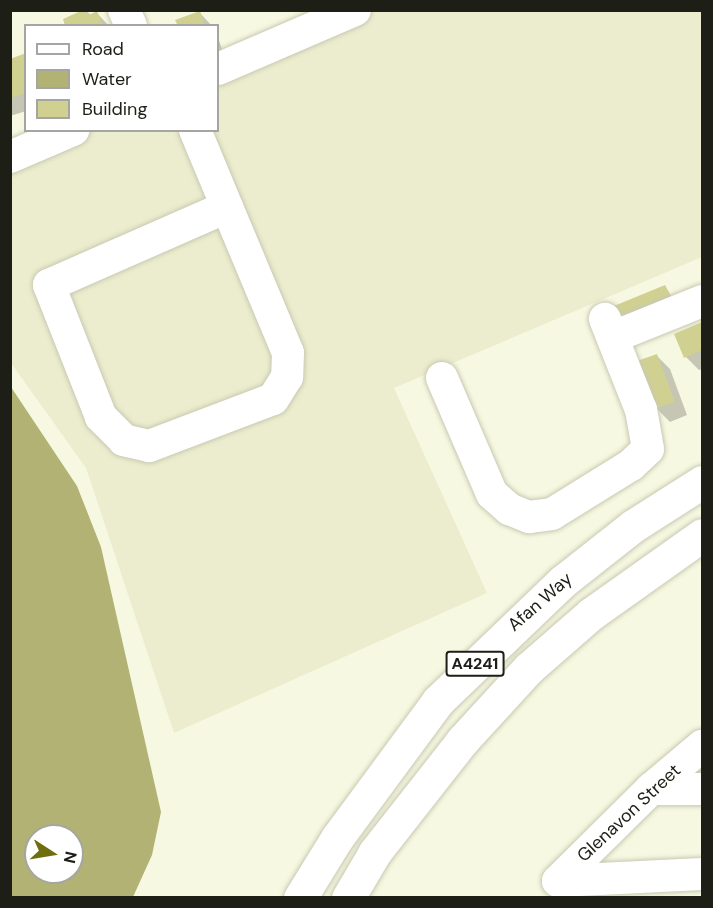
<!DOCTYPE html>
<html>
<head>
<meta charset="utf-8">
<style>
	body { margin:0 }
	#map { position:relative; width:713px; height:908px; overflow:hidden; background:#f7f8e1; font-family:"DM Sans",sans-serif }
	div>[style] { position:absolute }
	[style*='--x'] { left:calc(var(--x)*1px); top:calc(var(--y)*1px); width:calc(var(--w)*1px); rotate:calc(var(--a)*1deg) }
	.built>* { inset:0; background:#ecedce }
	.water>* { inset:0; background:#b1b273 }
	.shadow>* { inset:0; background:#0003 }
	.building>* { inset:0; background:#d0d191 }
	.roads { filter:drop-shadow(0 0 2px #c8c9b2) drop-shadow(0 0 2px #c8c9b2) }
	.minor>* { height:32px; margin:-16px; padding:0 16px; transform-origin:16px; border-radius:16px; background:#fff }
	.major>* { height:33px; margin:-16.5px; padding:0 16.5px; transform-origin:16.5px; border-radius:16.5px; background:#fff }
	span { translate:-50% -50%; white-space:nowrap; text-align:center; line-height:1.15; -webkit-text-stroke:6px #fff; paint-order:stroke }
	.shield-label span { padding:2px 4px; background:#fff; border:2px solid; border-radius:4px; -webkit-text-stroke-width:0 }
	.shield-label { font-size:16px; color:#1d1e16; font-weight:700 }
	.street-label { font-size:18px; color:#1d1e16 }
	.frame { position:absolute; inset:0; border:12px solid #1d1e16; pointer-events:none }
	.legend { position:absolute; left:24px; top:24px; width:195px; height:108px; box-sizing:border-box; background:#fff; border:2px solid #a5a5a2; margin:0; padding:8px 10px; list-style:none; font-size:18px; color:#1d1e16 }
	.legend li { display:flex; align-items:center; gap:12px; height:30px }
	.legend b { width:30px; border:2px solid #a5a5a2 }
	.north { position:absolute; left:24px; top:824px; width:60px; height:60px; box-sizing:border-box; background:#fff; border:2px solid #a5a5a2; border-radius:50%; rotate:102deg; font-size:16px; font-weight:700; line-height:24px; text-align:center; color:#1d1e16 }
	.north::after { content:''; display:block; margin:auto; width:21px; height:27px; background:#6f6e0e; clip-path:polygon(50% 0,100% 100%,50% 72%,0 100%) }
</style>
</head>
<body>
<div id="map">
	<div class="built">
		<div style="clip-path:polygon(326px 11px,702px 11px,702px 257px,394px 388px,487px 593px,174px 733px,86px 468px,11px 363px,10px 146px,47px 131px,218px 130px,218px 58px)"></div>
	</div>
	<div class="water">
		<div style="clip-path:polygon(evenodd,11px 387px,77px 486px,101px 547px,161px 812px,152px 855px,133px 897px,11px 897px,11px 387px,36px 836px,72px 836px,72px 872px,36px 872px,36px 836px)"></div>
	</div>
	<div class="shadow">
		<div style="clip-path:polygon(86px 11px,91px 15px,97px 13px,109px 26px,67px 26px,64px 19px)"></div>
		<div style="clip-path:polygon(199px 12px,212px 26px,179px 26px)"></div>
		<div style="clip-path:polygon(218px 38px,228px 65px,218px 69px)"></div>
		<div style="clip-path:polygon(26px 55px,26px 111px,10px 116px,10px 60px)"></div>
		<div style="clip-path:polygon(665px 286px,675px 302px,626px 323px,620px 316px)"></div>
		<div style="clip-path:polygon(702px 324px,702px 369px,699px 370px,686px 357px,676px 334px)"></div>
		<div style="clip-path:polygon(657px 356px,670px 369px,687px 415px,670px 422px,656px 408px)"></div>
	</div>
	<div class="building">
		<div style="clip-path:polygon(83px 10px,89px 15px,97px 11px,103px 26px,65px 26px,63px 19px)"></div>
		<div style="clip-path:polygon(200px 11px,205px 26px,178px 26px,175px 20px)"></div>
		<div style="clip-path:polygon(26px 53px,26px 93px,10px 98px,10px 59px)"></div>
		<div style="clip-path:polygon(665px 285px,670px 295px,618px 317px,614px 306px)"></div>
		<div style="clip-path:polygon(702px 322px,702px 350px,684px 358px,674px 334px)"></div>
		<div style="clip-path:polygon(657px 354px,675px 402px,655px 409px,637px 361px)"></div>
	</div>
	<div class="roads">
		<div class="minor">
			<div style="--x:124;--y:10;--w:17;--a:66"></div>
			<div style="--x:218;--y:69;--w:149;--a:-23.3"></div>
			<div style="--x:195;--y:130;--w:83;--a:67.4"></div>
			<div style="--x:227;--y:207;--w:158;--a:67.3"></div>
			<div style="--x:288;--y:353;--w:24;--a:92"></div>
			<div style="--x:287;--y:377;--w:26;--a:122"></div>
			<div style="--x:273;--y:399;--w:133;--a:159.2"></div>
			<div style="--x:149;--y:446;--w:26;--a:-167"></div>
			<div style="--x:124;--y:440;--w:33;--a:-135"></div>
			<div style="--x:101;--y:417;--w:142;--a:-111.5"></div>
			<div style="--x:49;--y:285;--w:194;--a:-23.7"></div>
			<div style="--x:10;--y:157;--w:69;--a:-23.2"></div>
			<div style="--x:613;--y:337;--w:96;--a:-22"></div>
			<div style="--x:442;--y:378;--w:126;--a:66.7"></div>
			<div style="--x:492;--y:494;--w:23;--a:41"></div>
			<div style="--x:509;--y:509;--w:22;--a:22"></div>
			<div style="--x:529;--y:517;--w:23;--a:-7"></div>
			<div style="--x:552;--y:514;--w:93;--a:-31.8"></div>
			<div style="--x:631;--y:465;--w:23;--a:-43"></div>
			<div style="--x:648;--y:449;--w:40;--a:-100"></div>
			<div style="--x:641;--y:410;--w:98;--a:-111.6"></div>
			<div style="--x:651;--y:789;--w:51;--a:0"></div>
			<div style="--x:558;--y:881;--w:131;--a:-44.7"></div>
			<div style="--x:651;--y:789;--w:67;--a:-40.1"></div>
			<div style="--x:558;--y:881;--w:144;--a:-2.8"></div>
		</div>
		<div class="major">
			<div style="--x:300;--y:898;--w:70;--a:-58.3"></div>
			<div style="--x:337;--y:838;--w:170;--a:-53.6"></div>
			<div style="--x:438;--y:701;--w:172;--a:-43.8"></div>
			<div style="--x:562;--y:582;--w:90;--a:-38.3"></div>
			<div style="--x:633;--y:526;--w:82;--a:-32.5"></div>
			<div style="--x:348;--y:898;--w:53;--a:-59.6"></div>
			<div style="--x:375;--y:852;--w:141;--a:-51.9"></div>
			<div style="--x:462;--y:741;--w:99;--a:-47.5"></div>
			<div style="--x:529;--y:668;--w:82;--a:-41.1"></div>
			<div style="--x:591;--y:614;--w:136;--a:-35.4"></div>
		</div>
	</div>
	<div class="shield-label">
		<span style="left:475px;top:664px">A4241</span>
	</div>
	<div class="street-label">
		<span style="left:540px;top:602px;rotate:-41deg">Afan Way</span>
		<span style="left:629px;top:813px;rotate:-43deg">Glenavon Street</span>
	</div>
	<div class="frame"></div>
	<ul class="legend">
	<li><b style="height:8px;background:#fff"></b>Road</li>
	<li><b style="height:16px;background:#b1b273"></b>Water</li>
	<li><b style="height:16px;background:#d0d191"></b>Building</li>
	</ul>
	<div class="north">N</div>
</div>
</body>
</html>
